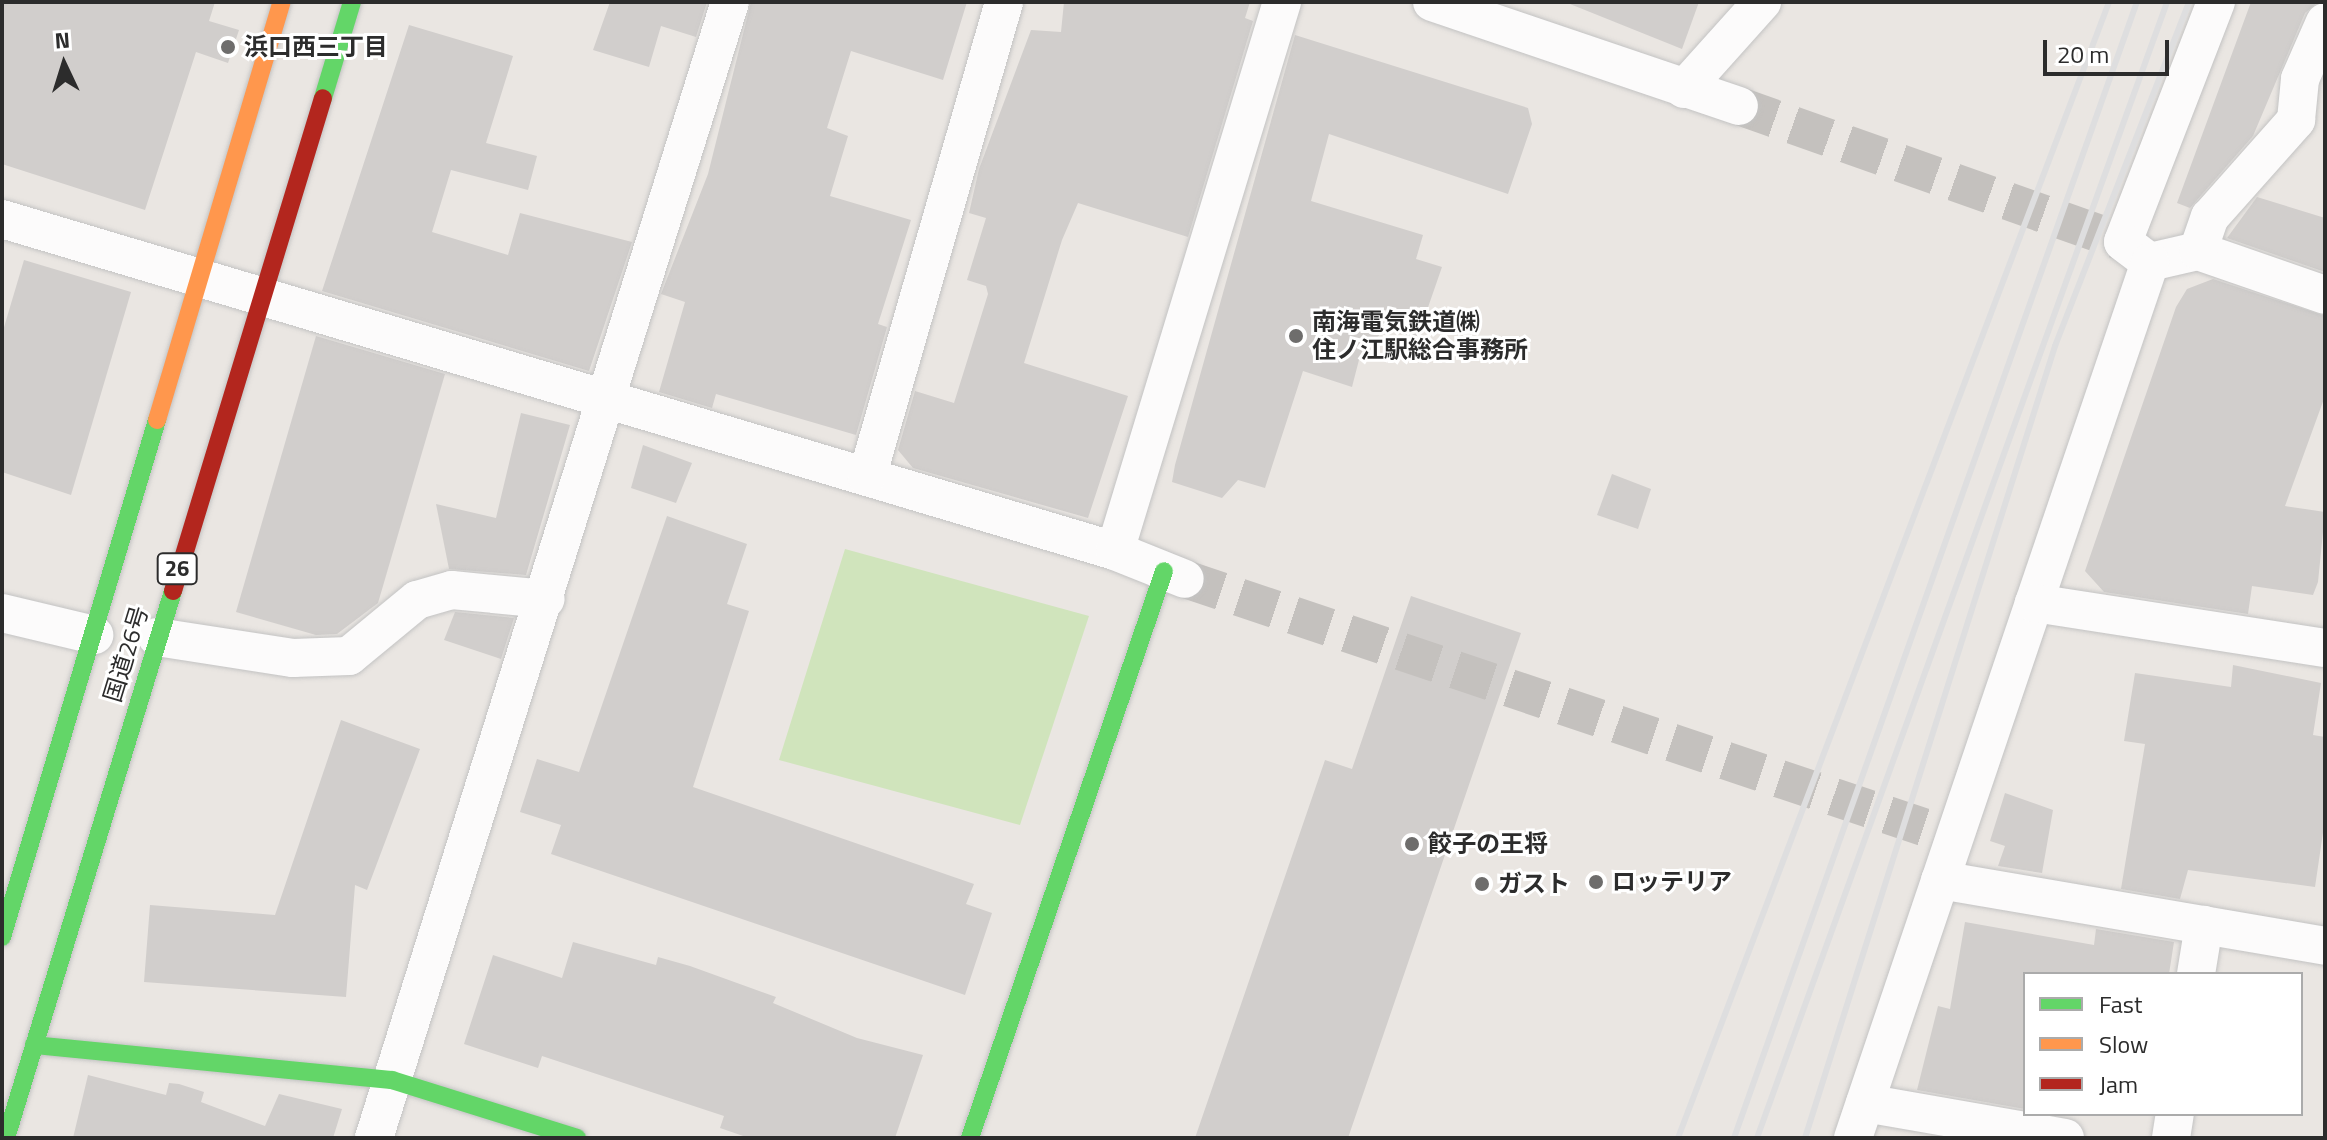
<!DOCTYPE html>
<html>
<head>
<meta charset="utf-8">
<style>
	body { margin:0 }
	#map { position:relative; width:2327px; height:1140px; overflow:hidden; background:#eae6e2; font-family:"Titillium Web","Noto Sans JP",sans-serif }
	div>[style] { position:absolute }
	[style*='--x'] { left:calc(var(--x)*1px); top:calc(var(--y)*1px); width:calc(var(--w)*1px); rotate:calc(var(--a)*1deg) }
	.green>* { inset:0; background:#d0e4bc }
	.building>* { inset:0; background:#d1cecc }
	.street-tunnel>* { height:38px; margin-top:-19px; transform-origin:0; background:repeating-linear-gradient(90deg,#c4c1be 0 38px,transparent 0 57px) }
	.roads { filter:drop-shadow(0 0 2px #c3c3c3) drop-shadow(0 0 2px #c3c3c3) }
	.street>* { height:38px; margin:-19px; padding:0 19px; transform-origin:19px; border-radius:19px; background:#fcfbfb }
	.fast>* { height:18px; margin:-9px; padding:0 9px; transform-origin:9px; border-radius:9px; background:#63d668 }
	.slow>* { height:18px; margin:-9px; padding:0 9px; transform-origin:9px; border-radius:9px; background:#ff974d }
	.jam>* { height:18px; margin:-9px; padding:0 9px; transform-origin:9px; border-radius:9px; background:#b3261e }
	.rail>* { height:6px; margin:-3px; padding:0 3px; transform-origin:3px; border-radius:3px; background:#dededf }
	.dots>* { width:22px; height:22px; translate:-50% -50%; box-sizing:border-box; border:4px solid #fff; border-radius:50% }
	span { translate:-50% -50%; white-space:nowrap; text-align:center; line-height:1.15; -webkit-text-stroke:6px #fff; paint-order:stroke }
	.shield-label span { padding:2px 6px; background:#fff; border:2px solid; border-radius:6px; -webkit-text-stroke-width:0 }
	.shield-label { font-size:22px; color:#2c2c2c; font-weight:700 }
	.poi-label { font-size:24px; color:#2c2c2c; font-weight:700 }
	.left { translate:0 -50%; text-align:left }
	.street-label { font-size:24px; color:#2c2c2c }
	.frame { position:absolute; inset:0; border:4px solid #2c2c2c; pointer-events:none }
	.legend { position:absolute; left:2023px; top:972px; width:280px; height:144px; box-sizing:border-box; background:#fff; border:2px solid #ababab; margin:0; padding:10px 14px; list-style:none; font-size:24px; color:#2c2c2c }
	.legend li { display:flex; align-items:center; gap:16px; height:40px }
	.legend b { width:40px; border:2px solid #ababab }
	.north { position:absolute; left:24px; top:24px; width:80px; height:80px; -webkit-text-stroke:6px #fff; paint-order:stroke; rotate:356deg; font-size:22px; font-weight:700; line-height:32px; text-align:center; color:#2c2c2c }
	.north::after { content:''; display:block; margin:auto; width:28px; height:36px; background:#2c2c2c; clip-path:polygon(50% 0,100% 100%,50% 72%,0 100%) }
	.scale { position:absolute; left:2043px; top:40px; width:126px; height:36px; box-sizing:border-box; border:4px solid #2c2c2c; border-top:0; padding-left:10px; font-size:24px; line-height:28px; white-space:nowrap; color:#2c2c2c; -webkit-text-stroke:6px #fff; paint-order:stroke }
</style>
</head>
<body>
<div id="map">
	<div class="green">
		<div style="clip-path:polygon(845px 549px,1089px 616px,1020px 825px,779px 760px)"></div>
	</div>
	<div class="building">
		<div style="clip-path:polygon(2px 2px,215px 2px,209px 21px,239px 30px,228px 63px,196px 52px,145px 210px,2px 164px)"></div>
		<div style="clip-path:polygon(610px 2px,707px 2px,696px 37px,661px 26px,649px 67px,593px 50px)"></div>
		<div style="clip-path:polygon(751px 2px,967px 2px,943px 80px,851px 51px,827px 128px,848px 136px,830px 196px,911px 220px,878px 324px,887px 327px,856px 435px,716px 394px,712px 408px,659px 392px,685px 302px,661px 294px,708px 174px)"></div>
		<div style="clip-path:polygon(1064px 2px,1250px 2px,1245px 18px,1253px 21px,1188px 237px,1078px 203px,1062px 240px,1024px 363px,1128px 396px,1088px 518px,913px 468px,898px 450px,915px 391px,954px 403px,988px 294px,986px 286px,967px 280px,986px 218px,969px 213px,979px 169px,1031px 30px,1061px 32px)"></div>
		<div style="clip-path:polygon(1565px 2px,1699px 2px,1682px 49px)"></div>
		<div style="clip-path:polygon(2251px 2px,2318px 2px,2305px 13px,2253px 136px,2190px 208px,2177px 203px)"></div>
		<div style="clip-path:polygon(409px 25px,513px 56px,486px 143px,537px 156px,528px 190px,451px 170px,432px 232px,508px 255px,520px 213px,632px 242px,589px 371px,322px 291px)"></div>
		<div style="clip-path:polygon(1295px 35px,1528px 108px,1532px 124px,1508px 194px,1329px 134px,1311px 201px,1423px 235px,1416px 259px,1442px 267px,1417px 339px,1385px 329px,1360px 356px,1352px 387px,1303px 371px,1265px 488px,1238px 480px,1222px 498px,1172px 482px,1175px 465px)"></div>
		<div style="clip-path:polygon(2257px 197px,2325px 218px,2325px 272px,2227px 238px)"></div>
		<div style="clip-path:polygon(24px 260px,131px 292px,71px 495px,2px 472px,2px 334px)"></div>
		<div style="clip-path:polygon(2213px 279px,2325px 316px,2325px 396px,2285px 506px,2325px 512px,2318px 582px,2313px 595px,2252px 586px,2248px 614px,2104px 592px,2085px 571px,2176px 307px,2187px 289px)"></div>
		<div style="clip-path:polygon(316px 336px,445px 374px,378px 603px,337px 634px,316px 635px,236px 612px)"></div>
		<div style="clip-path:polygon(521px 413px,570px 425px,526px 575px,449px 569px,436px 504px,496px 518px)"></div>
		<div style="clip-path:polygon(643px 445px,692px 463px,676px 503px,631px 488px)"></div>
		<div style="clip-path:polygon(1612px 474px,1651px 489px,1638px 529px,1597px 515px)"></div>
		<div style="clip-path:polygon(667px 516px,747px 544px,727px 604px,749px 611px,693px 787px,974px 884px,966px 904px,992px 913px,965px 995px,551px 854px,561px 825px,520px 812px,537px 759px,579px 772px)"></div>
		<div style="clip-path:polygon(1411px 596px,1521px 633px,1348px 1138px,1195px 1138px,1325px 760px,1352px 769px)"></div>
		<div style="clip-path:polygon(455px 612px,514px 618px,501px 659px,444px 640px)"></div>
		<div style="clip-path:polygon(2233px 665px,2321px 683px,2313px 735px,2325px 737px,2325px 819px,2315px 887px,2188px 870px,2180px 899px,2121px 889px,2145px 744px,2124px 741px,2135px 673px,2231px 687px)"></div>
		<div style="clip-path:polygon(341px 720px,420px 749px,367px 890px,355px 885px,346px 997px,144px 982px,150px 905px,275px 915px)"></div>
		<div style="clip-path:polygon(2005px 793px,2053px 810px,2042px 873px,1998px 866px,2005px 846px,1990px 841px)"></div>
		<div style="clip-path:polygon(1965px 922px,2094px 945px,2096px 929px,2174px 942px,2169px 974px,2025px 974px,2025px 1109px,1917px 1090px,1938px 1006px,1950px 1009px)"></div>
		<div style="clip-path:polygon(573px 942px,656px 965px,658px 957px,690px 966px,776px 997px,773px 1003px,857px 1038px,923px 1055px,895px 1138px,749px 1138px,720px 1128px,724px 1116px,542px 1056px,538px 1068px,464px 1044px,493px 955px,562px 978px)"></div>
		<div style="clip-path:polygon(88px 1075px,166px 1095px,169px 1083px,179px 1084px,204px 1092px,201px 1102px,265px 1126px,279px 1094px,342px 1109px,333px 1138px,73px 1138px)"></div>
	</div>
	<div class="street-tunnel">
		<div style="--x:1739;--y:106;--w:407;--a:19.5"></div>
		<div style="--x:1185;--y:579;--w:782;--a:18.57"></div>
	</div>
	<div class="roads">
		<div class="street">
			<div style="--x:1432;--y:2;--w:324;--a:18.7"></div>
			<div style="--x:2216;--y:2;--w:257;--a:111.2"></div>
			<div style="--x:2123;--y:242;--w:34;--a:37"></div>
			<div style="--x:2150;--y:262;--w:49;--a:-12.9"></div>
			<div style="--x:2198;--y:251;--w:134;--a:19.1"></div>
			<div style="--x:1684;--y:89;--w:117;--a:-48.1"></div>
			<div style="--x:2;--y:219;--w:1161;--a:16.61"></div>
			<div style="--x:1115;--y:551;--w:75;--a:21.8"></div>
			<div style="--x:2198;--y:251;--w:36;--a:-71"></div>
			<div style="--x:2210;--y:217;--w:130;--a:-48.4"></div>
			<div style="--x:2296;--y:120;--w:41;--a:-84.4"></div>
			<div style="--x:2300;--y:79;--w:62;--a:-66.3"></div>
			<div style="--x:867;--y:477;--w:494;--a:-73.9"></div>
			<div style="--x:1115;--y:551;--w:574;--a:-73.08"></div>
			<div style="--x:2034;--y:603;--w:360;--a:-71.2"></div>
			<div style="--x:2;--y:613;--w:95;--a:13.4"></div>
			<div style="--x:157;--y:637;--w:138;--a:8.8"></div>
			<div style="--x:293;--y:658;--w:56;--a:-2"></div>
			<div style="--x:349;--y:656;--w:88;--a:-39.5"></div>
			<div style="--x:417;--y:600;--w:36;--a:-16"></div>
			<div style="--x:452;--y:590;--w:94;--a:5.5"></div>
			<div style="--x:1940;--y:880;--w:391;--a:9.7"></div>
			<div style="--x:2196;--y:974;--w:50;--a:-80.7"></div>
			<div style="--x:1865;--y:1103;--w:203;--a:9.9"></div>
			<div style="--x:374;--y:1138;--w:1190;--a:-72.6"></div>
			<div style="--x:1853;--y:1138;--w:565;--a:-71.31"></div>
			<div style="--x:2034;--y:603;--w:294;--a:8.8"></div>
			<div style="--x:2171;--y:1138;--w:24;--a:-81"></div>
		</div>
		<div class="fast">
			<div style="--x:323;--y:98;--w:100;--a:-73.2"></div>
			<div style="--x:2;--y:937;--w:540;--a:-73.31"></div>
			<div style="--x:34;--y:1045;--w:360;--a:5.6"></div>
			<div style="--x:392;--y:1080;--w:194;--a:17.4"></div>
			<div style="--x:6;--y:1138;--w:572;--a:-73.02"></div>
			<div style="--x:970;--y:1138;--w:599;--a:-71.11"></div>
		</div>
		<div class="slow">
			<div style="--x:157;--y:420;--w:436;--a:-73.4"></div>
		</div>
		<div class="jam">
			<div style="--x:173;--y:591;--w:515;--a:-73.08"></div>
		</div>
	</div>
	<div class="rail">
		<div style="--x:1678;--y:1138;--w:1215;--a:-69.22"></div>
		<div style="--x:1734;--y:1138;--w:1205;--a:-70.47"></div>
		<div style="--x:1757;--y:1138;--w:1208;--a:-70.15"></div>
		<div style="--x:1805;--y:1138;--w:831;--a:-72.48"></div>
		<div style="--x:2055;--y:346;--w:369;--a:-68.7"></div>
	</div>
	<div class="dots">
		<div style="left:228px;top:47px;background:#6e6d6c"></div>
		<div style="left:1296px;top:336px;background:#6e6d6c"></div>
		<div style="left:1412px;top:844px;background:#6e6d6c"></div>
		<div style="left:1596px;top:882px;background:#6e6d6c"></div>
		<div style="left:1482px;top:884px;background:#6e6d6c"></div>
	</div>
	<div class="shield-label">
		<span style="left:177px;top:569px">26</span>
	</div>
	<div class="poi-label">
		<span class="left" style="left:244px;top:47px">浜口西三丁目</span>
		<span class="left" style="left:1312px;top:336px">南海電気鉄道㈱<br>住ノ江駅総合事務所</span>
		<span class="left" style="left:1428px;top:844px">餃子の王将</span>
		<span class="left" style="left:1612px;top:882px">ロッテリア</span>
		<span class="left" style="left:1498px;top:884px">ガスト</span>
	</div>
	<div class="street-label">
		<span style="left:126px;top:654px;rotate:-73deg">国道26号</span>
	</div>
	<div class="frame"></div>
	<ul class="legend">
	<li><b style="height:10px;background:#63d668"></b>Fast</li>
	<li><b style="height:10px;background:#ff974d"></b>Slow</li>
	<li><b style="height:10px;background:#b3261e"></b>Jam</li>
	</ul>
	<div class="north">N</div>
	<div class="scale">20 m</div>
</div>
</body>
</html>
